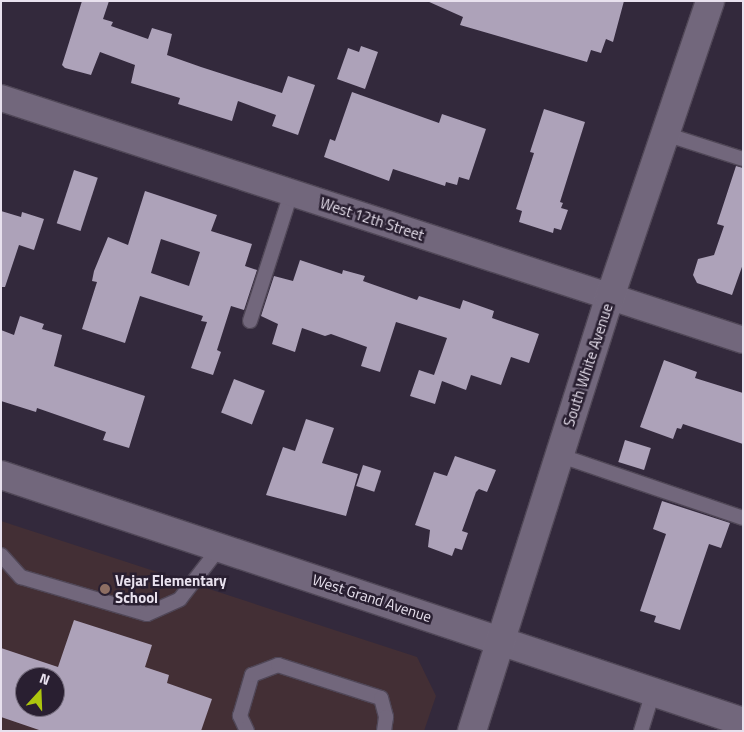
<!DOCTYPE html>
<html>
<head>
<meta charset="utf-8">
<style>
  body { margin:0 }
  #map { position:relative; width:744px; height:732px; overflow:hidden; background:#33293c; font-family:"Titillium Web",sans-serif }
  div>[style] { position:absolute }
  .education>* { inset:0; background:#432f35 }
  .building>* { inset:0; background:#ada2b9; transform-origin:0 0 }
  .roads { filter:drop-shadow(1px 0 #504757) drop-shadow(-1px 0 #504757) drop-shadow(0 1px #504757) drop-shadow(0 -1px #504757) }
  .service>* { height:14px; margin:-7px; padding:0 7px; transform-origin:7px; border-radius:7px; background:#72677c }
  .minor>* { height:26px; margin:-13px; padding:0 13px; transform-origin:13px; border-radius:13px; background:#72677c }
  .tertiary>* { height:28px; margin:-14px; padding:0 14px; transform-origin:14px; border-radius:14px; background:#72677c }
  .dots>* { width:14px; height:14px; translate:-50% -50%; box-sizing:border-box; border:2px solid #291f31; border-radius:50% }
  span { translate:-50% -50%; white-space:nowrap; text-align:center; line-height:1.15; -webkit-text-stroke:5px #291f31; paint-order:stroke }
  .street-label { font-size:15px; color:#e8e1ee }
  .poi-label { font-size:15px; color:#e8e1ee; font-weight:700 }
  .left { translate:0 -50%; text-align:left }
  .frame { position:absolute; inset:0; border:2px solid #e8e1ee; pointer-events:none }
  .north { position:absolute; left:15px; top:667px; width:50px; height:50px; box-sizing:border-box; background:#291f31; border:1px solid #756d7d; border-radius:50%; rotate:20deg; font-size:14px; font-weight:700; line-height:20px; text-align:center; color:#e8e1ee }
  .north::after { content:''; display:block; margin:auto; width:18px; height:22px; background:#adc60e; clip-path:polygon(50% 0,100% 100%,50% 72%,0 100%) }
</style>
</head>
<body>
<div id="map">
  <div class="education">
    <div style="clip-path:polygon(evenodd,1px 521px,417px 657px,436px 696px,424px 731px,1px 731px,1px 521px,25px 677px,55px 677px,55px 707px,25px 707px,25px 677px)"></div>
  </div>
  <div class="building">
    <div style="clip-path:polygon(82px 1px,109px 1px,103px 19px,113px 22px,111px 26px,148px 39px,152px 28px,172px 34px,167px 55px,201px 67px,282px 93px,288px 76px,315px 85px,298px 135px,272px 126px,276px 115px,238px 101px,232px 121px,178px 104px,180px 98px,131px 83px,135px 65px,100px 52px,91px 75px,65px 68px,62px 65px)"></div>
    <div style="clip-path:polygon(427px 1px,624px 1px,613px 42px,606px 39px,601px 53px,591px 50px,587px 62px,460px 25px,463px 17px)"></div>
    <div style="clip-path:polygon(361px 46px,378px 52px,365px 89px,337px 79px,348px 48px,359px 52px)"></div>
    <div style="clip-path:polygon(352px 92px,439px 123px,442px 114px,486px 129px,469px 180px,459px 177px,457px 185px,446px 182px,445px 186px,393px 169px,389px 181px,324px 157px,330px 139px,335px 141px)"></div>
    <div style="clip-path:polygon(544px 109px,585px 122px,560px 202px,563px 203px,561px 208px,568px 210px,561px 230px,554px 228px,553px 233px,519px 222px,522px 211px,516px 209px,534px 153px,530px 152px)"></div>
    <div style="clip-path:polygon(736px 166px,743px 168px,743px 264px,732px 295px,697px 283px,693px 275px,698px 259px,714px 255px,724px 226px,717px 224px)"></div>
    <div style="left:74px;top:170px;width:25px;height:56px;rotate:18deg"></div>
    <div style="clip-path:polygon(evenodd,145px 191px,217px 215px,211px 231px,252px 244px,245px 266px,257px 270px,244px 310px,231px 306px,217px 350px,221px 352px,213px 375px,191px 368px,207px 322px,201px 321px,203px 316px,140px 296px,125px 343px,82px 329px,97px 282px,92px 281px,94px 271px,108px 237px,128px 245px,145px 191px,161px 239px,200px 252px,189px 286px,151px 273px,161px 239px)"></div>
    <div style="clip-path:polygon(1px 211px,21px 217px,22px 212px,44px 219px,34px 250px,19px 245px,5px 287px,1px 287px)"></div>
    <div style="clip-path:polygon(300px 260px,342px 274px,343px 270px,365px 276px,363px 281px,417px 300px,419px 296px,460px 309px,463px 300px,494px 311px,492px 318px,539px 334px,529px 363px,511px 357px,501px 385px,471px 375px,466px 390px,442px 381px,435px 404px,410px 396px,419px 370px,434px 375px,447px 338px,396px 322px,380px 372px,361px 366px,367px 347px,331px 334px,325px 336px,302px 328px,295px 352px,272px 344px,278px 324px,261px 316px,274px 276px,293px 281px)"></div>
    <div style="clip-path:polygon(20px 316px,44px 324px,42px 329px,62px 335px,54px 366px,145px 396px,129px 448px,103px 440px,106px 432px,37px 408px,36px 412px,1px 401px,1px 330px,14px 335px)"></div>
    <div style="clip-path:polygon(664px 360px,697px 372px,695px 378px,743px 393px,743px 444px,683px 424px,681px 429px,677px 428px,673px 439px,640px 427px)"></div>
    <div style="left:234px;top:379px;width:33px;height:36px;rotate:21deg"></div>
    <div style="clip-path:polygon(306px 419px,334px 428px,322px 463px,358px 474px,346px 516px,266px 495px,283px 447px,295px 451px)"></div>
    <div style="left:625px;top:440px;width:27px;height:23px;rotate:17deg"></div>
    <div style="clip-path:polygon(455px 456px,496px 470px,487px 492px,479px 489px,476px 492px,462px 531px,468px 533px,462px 550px,455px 548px,452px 556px,428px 547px,430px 530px,415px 525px,434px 472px,447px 476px)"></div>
    <div style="left:363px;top:465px;width:19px;height:22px;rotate:18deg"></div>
    <div style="clip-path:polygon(662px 501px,730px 523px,721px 548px,709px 544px,680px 630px,654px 622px,656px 616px,640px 611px,666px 534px,653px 529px)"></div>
    <div style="clip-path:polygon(evenodd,74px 620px,152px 645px,145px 667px,169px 675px,167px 683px,212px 699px,201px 731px,42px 731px,1px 717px,1px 648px,58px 667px,74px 620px,25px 677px,55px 677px,55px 707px,25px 707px,25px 677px)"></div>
  </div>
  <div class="roads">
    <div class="service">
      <div style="left:665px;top:134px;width:82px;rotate:17.8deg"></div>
      <div style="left:250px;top:321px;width:134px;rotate:-72.2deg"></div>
      <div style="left:558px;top:455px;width:195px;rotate:18.8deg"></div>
      <div style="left:1px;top:555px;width:30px;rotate:48deg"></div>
      <div style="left:21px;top:577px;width:131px;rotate:16.4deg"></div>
      <div style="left:147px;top:614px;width:36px;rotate:-24deg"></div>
      <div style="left:180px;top:599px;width:66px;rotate:-52.4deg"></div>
      <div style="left:247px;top:731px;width:17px;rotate:-115deg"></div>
      <div style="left:240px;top:716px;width:43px;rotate:-73.7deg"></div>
      <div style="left:252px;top:675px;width:28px;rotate:-21deg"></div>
      <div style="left:278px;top:665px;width:108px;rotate:17.8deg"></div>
      <div style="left:381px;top:698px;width:20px;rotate:75deg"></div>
      <div style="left:386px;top:717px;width:14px;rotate:98deg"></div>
      <div style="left:641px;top:731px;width:41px;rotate:-72.9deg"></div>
    </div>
    <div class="minor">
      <div style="left:1px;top:98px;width:780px;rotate:18.06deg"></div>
    </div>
    <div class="tertiary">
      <div style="left:1px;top:475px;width:782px;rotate:18.41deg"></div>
      <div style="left:472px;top:731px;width:455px;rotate:-72.4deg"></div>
      <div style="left:610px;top:297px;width:312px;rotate:-71.3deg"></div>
    </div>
  </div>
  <div class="dots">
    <div style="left:105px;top:589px;background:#8d6e63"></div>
  </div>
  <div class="street-label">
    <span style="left:372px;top:219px;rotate:18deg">West 12th Street</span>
    <span style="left:588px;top:365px;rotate:-72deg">South White Avenue</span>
    <span style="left:372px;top:598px;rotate:18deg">West Grand Avenue</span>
  </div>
  <div class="poi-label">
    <span class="left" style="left:115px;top:589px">Vejar Elementary<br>School</span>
  </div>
  <div class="frame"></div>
  <div class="north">N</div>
</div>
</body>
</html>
